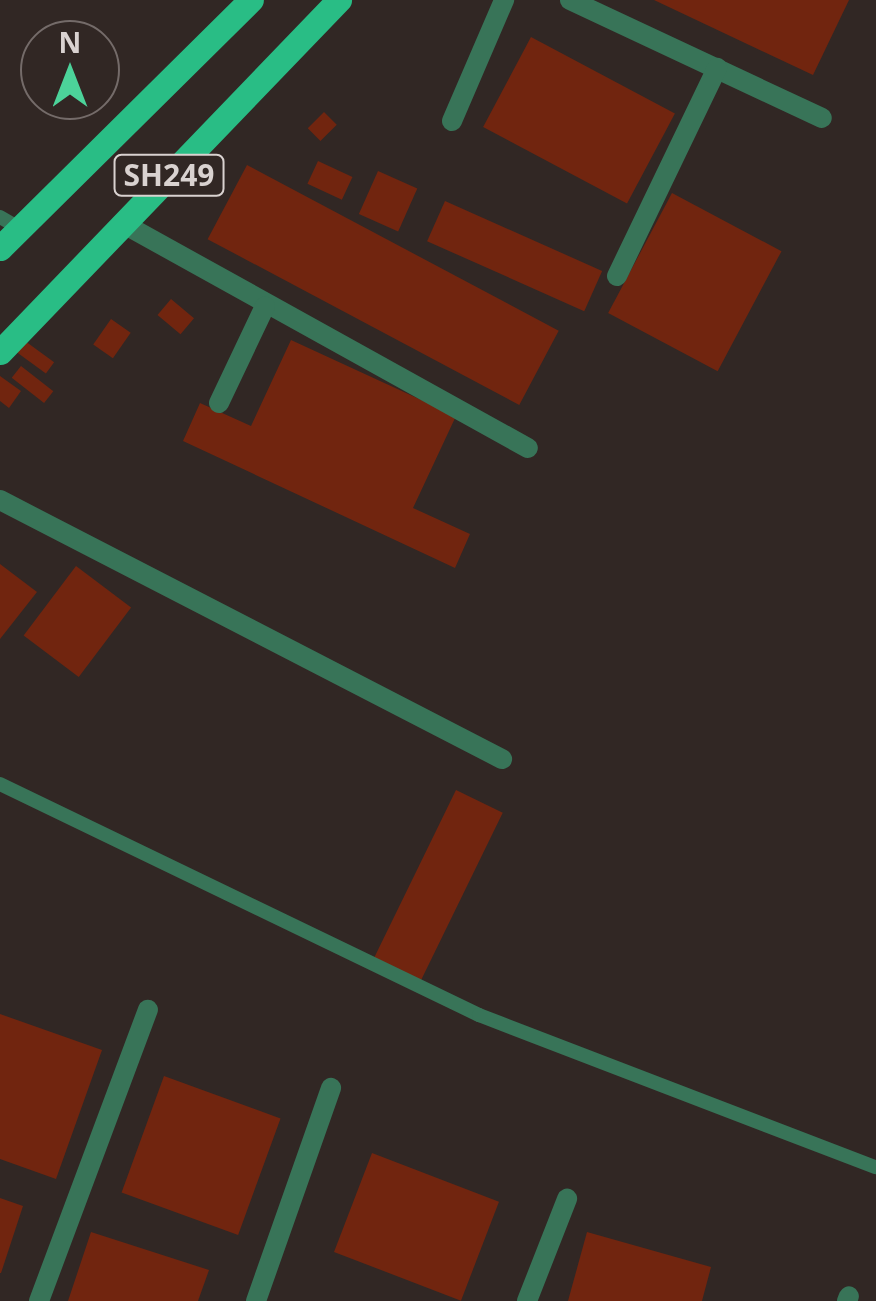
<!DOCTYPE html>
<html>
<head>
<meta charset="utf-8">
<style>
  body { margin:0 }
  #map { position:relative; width:876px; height:1301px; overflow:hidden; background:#312724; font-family:"Open Sans",sans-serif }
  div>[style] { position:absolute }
  .building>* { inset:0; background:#71250f; transform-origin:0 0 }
  .lane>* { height:14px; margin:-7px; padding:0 7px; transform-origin:7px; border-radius:7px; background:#387458 }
  .street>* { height:20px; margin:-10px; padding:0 10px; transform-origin:10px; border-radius:10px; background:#387458 }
  .primary>* { height:25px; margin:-12.5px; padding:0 12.5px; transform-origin:12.5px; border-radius:12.5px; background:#29bd85 }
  span { translate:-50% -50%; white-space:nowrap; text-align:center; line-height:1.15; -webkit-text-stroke:10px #312724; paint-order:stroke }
  .shield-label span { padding:2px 8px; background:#312724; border:2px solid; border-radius:8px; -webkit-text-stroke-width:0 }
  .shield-label { font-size:30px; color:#d9d2d0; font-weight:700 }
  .north { position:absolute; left:20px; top:20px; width:100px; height:100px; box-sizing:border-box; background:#312724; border:2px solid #746b69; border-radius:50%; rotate:0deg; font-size:28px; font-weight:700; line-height:40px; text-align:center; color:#d9d2d0 }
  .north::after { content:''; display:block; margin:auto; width:35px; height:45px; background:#4cd39a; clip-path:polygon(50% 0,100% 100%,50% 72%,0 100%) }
</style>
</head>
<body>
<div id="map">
  <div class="building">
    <div style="clip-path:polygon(654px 0,849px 0,813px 75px)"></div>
    <div style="left:531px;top:37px;width:163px;height:102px;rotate:28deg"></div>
    <div style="left:324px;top:112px;width:18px;height:23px;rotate:45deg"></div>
    <div style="left:318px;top:161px;width:38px;height:25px;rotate:25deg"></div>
    <div style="left:247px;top:165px;width:353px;height:84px;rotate:28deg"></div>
    <div style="left:378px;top:171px;width:43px;height:47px;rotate:24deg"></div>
    <div style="left:672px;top:193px;width:124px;height:136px;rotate:28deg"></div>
    <div style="left:445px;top:201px;width:172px;height:44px;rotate:24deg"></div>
    <div style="left:171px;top:299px;width:30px;height:21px;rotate:40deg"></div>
    <div style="left:111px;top:319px;width:24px;height:31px;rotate:35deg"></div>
    <div style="clip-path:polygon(291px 340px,456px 416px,413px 508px,470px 534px,455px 568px,183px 441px,200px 403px,251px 426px)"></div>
    <div style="left:25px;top:341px;width:36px;height:14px;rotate:36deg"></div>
    <div style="left:21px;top:366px;width:41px;height:15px;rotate:38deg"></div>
    <div style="clip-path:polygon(0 376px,21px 391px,9px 408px,0 401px)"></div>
    <div style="clip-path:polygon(0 564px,37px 592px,0 639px)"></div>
    <div style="left:76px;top:566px;width:69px;height:87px;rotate:37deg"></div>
    <div style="left:456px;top:790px;width:52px;height:187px;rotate:26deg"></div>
    <div style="clip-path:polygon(0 1014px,102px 1050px,56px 1179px,0 1159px)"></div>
    <div style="left:164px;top:1076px;width:124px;height:124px;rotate:20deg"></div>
    <div style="left:372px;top:1153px;width:136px;height:106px;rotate:21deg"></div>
    <div style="clip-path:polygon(0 1198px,23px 1206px,1px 1273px,0 1273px)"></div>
    <div style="clip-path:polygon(91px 1232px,209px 1270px,198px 1301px,68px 1301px)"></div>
    <div style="clip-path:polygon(587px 1232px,711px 1267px,702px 1301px,568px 1301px)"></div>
  </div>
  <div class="lane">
    <div style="left:0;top:217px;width:22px;rotate:30deg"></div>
    <div style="left:0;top:784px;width:532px;rotate:25.75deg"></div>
    <div style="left:479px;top:1015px;width:425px;rotate:21deg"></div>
  </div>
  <div class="street">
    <div style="left:570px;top:0;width:278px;rotate:25.1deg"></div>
    <div style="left:452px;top:121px;width:132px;rotate:-66.7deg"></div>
    <div style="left:122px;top:223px;width:464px;rotate:29deg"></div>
    <div style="left:617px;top:276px;width:231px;rotate:-64.3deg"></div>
    <div style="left:219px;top:403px;width:107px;rotate:-64.6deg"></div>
    <div style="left:0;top:500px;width:565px;rotate:27.29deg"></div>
    <div style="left:39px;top:1301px;width:311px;rotate:-69.5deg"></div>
    <div style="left:256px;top:1301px;width:226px;rotate:-70.6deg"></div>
    <div style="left:527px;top:1301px;width:110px;rotate:-68.6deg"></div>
    <div style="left:847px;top:1301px;width:5px;rotate:-68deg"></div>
  </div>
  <div class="primary">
    <div style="left:0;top:248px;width:353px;rotate:-44.7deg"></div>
    <div style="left:0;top:352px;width:489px;rotate:-46.1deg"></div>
  </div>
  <div class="shield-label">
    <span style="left:169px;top:175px">SH249</span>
  </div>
  <div class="north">N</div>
</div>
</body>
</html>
